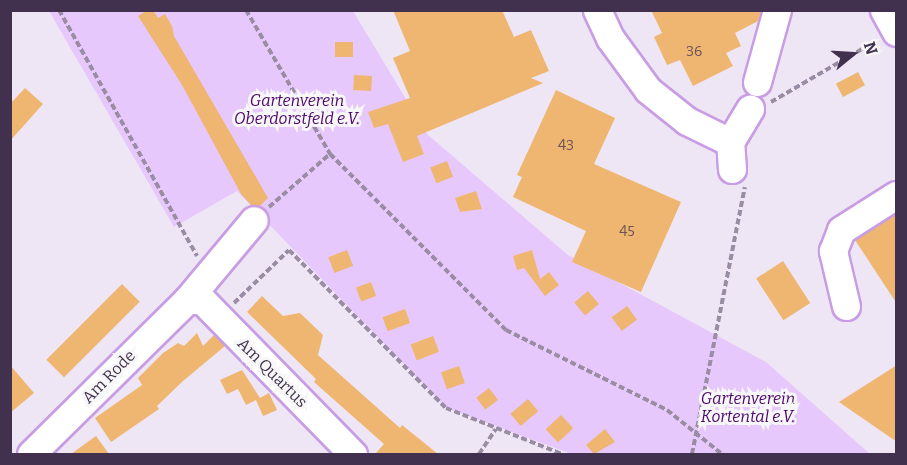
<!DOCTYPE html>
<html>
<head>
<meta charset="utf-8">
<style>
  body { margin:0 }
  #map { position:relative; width:907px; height:465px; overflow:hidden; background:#efe6f5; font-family:Bitter,serif }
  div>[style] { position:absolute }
  .green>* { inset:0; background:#e7c8fd }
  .building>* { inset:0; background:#eeb670; transform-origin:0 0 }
  .path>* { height:4px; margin-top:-2px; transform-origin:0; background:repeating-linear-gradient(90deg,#9a8da3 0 6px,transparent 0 9px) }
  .roads { filter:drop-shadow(2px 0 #c89de4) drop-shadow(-2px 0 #c89de4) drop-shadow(0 2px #c89de4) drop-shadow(0 -2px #c89de4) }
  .minor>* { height:27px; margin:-13.5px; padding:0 13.5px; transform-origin:13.5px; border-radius:13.5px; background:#fff }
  span { translate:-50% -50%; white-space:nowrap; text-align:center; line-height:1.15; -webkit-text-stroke:6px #f7f7f7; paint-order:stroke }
  .number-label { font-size:14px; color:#6d5256 }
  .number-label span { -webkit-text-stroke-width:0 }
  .park-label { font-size:16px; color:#4e066d; font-style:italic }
  .street-label { font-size:16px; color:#42314e }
  .frame { position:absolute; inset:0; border:12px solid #42314e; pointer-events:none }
  .north { position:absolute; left:823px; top:24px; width:60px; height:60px; -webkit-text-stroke:4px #f7f7f7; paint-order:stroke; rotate:72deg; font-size:16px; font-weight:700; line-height:24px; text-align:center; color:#42314e }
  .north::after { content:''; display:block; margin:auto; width:21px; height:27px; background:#42314e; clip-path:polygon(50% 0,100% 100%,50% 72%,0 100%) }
</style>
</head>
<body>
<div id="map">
  <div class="green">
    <div style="clip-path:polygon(49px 11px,353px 11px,427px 134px,568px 255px,766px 362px,870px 454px,572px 454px,446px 408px,237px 191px,174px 227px)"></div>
  </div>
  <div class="building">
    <div style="clip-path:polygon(148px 10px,153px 10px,158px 18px,165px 14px,172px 26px,174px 36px,268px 198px,260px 206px,251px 205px,241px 194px,182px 85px,138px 16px)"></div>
    <div style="clip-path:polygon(393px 10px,502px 10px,514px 37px,531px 30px,549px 71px,531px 78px,543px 83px,417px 136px,424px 154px,403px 162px,388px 124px,374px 128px,368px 112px,410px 98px,393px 58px,410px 51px)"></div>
    <div style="clip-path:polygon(651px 10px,761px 10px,758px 21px,735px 33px,741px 46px,726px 53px,733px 66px,693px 86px,680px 60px,667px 65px,654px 37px,662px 33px)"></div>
    <div style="left:335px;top:42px;width:18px;height:15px"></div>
    <div style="left:858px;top:72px;width:15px;height:25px;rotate:62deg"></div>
    <div style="left:354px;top:75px;width:18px;height:15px;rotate:3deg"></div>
    <div style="clip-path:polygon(25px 88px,43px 104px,10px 141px,10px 104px)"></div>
    <div style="clip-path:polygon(556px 90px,615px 118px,594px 164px,681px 202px,641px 292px,572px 262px,586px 231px,513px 197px,522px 177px,517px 175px)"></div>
    <div style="left:447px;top:161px;width:17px;height:18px;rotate:69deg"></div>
    <div style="clip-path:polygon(476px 191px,482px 209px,460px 212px,455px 198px)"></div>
    <div style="clip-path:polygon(897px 213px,897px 304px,855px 240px)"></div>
    <div style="left:347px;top:250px;width:17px;height:20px;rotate:69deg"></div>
    <div style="clip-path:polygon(532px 250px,540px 279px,549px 272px,559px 285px,545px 296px,524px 268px,517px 270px,513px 256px)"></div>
    <div style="left:783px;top:261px;width:50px;height:32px;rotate:57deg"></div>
    <div style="left:371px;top:282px;width:15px;height:16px;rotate:70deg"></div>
    <div style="left:122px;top:284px;width:25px;height:107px;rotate:45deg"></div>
    <div style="left:588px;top:291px;width:17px;height:18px;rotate:50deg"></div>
    <div style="clip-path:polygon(262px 296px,283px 316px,300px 313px,323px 335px,318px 355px,400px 428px,402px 425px,438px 454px,375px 454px,384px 444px,314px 382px,316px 379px,247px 312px)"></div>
    <div style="left:627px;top:306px;width:17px;height:19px;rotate:54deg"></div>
    <div style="left:405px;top:309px;width:15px;height:24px;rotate:70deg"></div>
    <div style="clip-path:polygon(197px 333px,203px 346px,214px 335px,225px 346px,183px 381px,157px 406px,159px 409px,111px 442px,95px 418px,142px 385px,138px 378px,163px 353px,178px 343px,184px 346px)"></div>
    <div style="left:433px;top:336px;width:17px;height:24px;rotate:69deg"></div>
    <div style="clip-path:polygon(10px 365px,34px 393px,10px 413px)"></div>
    <div style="clip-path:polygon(897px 365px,897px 442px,839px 402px)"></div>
    <div style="left:459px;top:366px;width:18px;height:19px;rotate:71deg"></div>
    <div style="clip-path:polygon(242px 370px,260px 398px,269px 393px,277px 410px,263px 416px,256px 400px,246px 405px,238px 389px,227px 394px,220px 380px)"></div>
    <div style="left:489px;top:388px;width:15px;height:16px;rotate:53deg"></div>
    <div style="left:528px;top:399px;width:16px;height:23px;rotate:50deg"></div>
    <div style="left:561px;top:415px;width:18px;height:21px;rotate:47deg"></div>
    <div style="clip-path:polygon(605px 429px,615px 442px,594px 454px,586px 445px)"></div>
    <div style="clip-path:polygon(96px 436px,109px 454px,71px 454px)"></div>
  </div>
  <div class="path">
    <div style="left:59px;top:10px;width:282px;rotate:60.7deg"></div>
    <div style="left:246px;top:10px;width:167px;rotate:59.7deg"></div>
    <div style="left:330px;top:154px;width:249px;rotate:45deg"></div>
    <div style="left:506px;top:330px;width:180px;rotate:26.4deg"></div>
    <div style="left:667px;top:410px;width:70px;rotate:38.7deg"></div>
    <div style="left:771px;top:102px;width:121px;rotate:-30.2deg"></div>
    <div style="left:269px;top:207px;width:81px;rotate:-41deg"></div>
    <div style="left:234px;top:303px;width:76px;rotate:-43.9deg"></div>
    <div style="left:289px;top:250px;width:223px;rotate:45.2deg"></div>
    <div style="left:446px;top:408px;width:125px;rotate:21.6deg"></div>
    <div style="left:479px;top:454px;width:30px;rotate:-56deg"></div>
    <div style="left:692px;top:454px;width:272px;rotate:-78.8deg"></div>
  </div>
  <div class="roads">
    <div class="minor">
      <div style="left:597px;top:10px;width:31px;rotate:65deg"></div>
      <div style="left:610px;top:38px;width:64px;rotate:53.8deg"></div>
      <div style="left:648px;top:90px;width:50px;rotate:38.5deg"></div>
      <div style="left:687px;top:121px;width:48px;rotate:26deg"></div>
      <div style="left:884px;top:10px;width:25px;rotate:61deg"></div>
      <div style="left:757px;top:82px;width:75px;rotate:-74.5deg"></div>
      <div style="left:732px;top:169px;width:27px;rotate:-94deg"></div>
      <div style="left:730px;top:142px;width:39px;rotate:-59deg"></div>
      <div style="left:187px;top:300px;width:15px"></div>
      <div style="left:202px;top:300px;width:216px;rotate:45.6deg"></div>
      <div style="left:846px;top:306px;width:57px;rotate:-103.3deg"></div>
      <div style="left:833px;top:251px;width:22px;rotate:-69deg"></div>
      <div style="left:841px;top:230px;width:65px;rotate:-32.5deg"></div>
      <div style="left:31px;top:454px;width:219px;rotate:-44.6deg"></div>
      <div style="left:187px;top:300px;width:104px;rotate:-50.1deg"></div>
    </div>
  </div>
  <div class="number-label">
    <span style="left:694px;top:52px">36</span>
    <span style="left:566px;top:146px">43</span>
    <span style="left:627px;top:232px">45</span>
  </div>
  <div class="park-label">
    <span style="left:297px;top:110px">Gartenverein<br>Oberdorstfeld e.V.</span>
    <span style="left:748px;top:408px">Gartenverein<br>Kortental e.V.</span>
  </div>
  <div class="street-label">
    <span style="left:272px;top:373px;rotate:45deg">Am Quartus</span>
    <span style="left:109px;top:377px;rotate:-45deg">Am Rode</span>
  </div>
  <div class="frame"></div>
  <div class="north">N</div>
</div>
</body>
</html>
